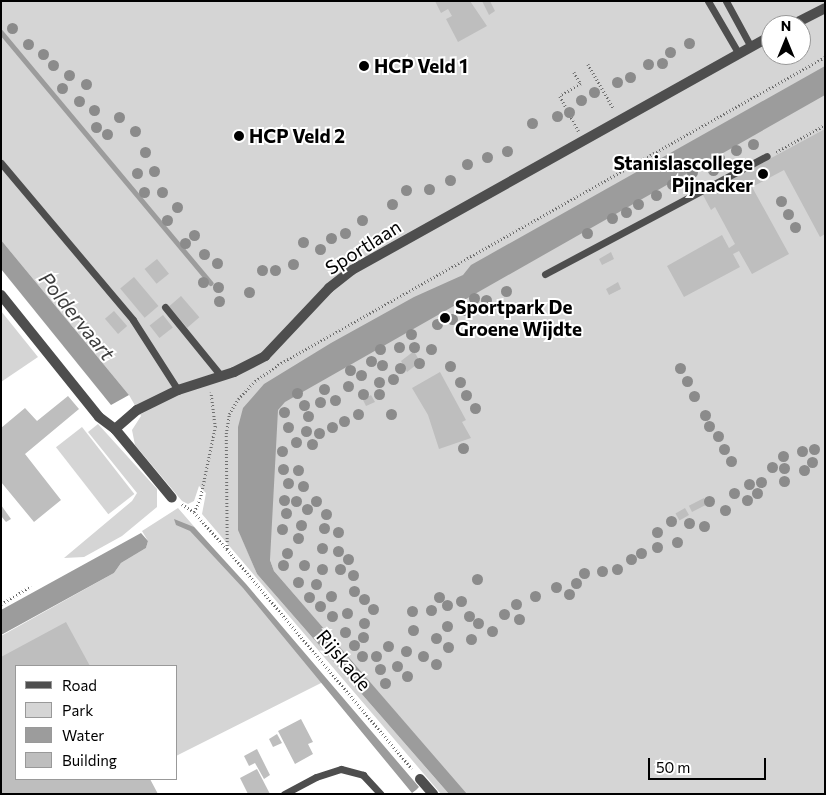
<!DOCTYPE html>
<html>
<head>
<meta charset="utf-8">
<style>
  body { margin:0 }
  #map { position:relative; width:826px; height:795px; overflow:hidden; background:#fff; font-family:Commissioner,sans-serif }
  div>[style] { position:absolute }
  .green>* { inset:0; background:#d5d5d5; transform-origin:0 0 }
  .water>* { inset:0; background:#9c9c9c }
  .stream>* { height:4.5px; margin:-2.25px; padding:0 2.25px; transform-origin:2.25px; border-radius:2.25px; background:#9c9c9c }
  .building>* { inset:0; background:#bebebe; transform-origin:0 0 }
  .path>* { height:2.5px; margin-top:-1.25px; transform-origin:0; background:repeating-linear-gradient(90deg,#707070 0 1px,transparent 0 3.5px) }
  .service>* { height:7px; margin:-3.5px; padding:0 3.5px; transform-origin:3.5px; border-radius:3.5px; background:#4e4e4e }
  .minor>* { height:10px; margin:-5px; padding:0 5px; transform-origin:5px; border-radius:5px; background:#4e4e4e }
  .trees>* { width:11px; height:11px; margin:-5.5px; border-radius:50%; background:#8b8b8b }
  .dots>* { width:14px; height:14px; translate:-50% -50%; box-sizing:border-box; border:2px solid #fff; border-radius:50% }
  span { translate:-50% -50%; white-space:nowrap; text-align:center; line-height:1.15; -webkit-text-stroke:4px #fff; paint-order:stroke }
  .poi-label { font-size:19px; color:#000; font-weight:700 }
  .left { translate:0 -50%; text-align:left }
  .right { translate:-100% -50%; text-align:right }
  .street-label { font-size:19px; color:#000 }
  .water-label { font-size:20px; color:#3d3d3d; font-style:italic }
  .frame { position:absolute; inset:0; border:2px solid #000; pointer-events:none }
  .legend { position:absolute; left:15px; top:665px; width:162px; height:115px; box-sizing:border-box; background:#fff; border:1px solid #999; margin:0; padding:6px 9px; list-style:none; font-size:15px; color:#000 }
  .legend li { display:flex; align-items:center; gap:10px; height:25px }
  .legend b { width:25px; border:1px solid #999 }
  .north { position:absolute; left:761px; top:15px; width:50px; height:50px; box-sizing:border-box; background:#fff; border:1px solid #999; border-radius:50%; rotate:0deg; font-size:14px; font-weight:700; line-height:20px; text-align:center; color:#000 }
  .north::after { content:''; display:block; margin:auto; width:18px; height:22px; background:#000; clip-path:polygon(50% 0,100% 100%,50% 72%,0 100%) }
  .scale { position:absolute; left:648px; top:758px; width:118px; height:22px; box-sizing:border-box; border:2px solid #000; border-top:0; padding-left:6px; font-size:15px; line-height:18px; white-space:nowrap; color:#000; -webkit-text-stroke:4px #fff; paint-order:stroke }
</style>
</head>
<body>
<div id="map">
  <div class="green">
    <div style="clip-path:polygon(evenodd,1px 1px,825px 1px,825px 794px,466px 794px,274px 571px,270px 560px,239px 531px,257px 574px,449px 794px,441px 794px,202px 514px,206px 493px,199px 486px,194px 501px,188px 504px,182px 501px,135px 445px,132px 430px,141px 416px,129px 395px,1px 240px,1px 1px,771px 25px,801px 25px,801px 55px,771px 55px,771px 25px)"></div>
    <div style="clip-path:polygon(1px 311px,38px 357px,1px 382px)"></div>
    <div style="clip-path:polygon(98px 424px,157px 489px,157px 507px,122px 536px,84px 557px,64px 558px,132px 501px,137px 493px,88px 432px)"></div>
    <div style="left:82px;top:427px;width:85px;height:33px;rotate:52deg"></div>
    <div style="clip-path:polygon(178px 508px,327px 680px,176px 756px,176px 666px,16px 666px,16px 779px,130px 779px,100px 794px,1px 794px,1px 636px,114px 573px,121px 563px,146px 548px,148px 541px,142px 531px)"></div>
  </div>
  <div class="water">
    <div style="clip-path:polygon(825px 66px,825px 95px,285px 402px,278px 410px,270px 560px,274px 571px,467px 794px,449px 794px,257px 574px,238px 530px,238px 427px,243px 408px,264px 384px,331px 343px,414px 297px,463px 275px,471px 265px)"></div>
    <div style="clip-path:polygon(1px 240px,129px 395px,111px 405px,1px 269px)"></div>
    <div style="clip-path:polygon(174px 519px,194px 527px,246px 584px,419px 787px,416px 790px,412px 793px,243px 588px,190px 531px,176px 525px)"></div>
    <div style="clip-path:polygon(141px 533px,148px 541px,146px 548px,121px 563px,114px 573px,1px 635px,1px 610px)"></div>
  </div>
  <div class="stream">
    <div style="left:1px;top:32px;width:327px;rotate:50.1deg"></div>
  </div>
  <div class="building">
    <div style="clip-path:polygon(435px 1px,470px 1px,487px 26px,458px 42px,446px 19px,452px 16px,448px 9px,441px 13px)"></div>
    <div style="clip-path:polygon(482px 1px,490px 1px,495px 11px,489px 15px)"></div>
    <div style="clip-path:polygon(825px 129px,825px 234px,820px 237px,784px 170px,752px 187px,789px 254px,752px 274px,739px 251px,733px 254px,740px 267px,684px 297px,667px 266px,722px 235px,729px 248px,735px 244px,715px 207px,711px 210px,703px 195px)"></div>
    <div style="clip-path:polygon(611px 252px,614px 259px,602px 265px,599px 259px)"></div>
    <div style="left:157px;top:259px;width:19px;height:16px;rotate:51deg"></div>
    <div style="left:134px;top:277px;width:38px;height:18px;rotate:50deg"></div>
    <div style="clip-path:polygon(618px 282px,621px 289px,609px 295px,606px 289px)"></div>
    <div style="left:181px;top:296px;width:28px;height:16px;rotate:49deg"></div>
    <div style="left:114px;top:311px;width:20px;height:12px;rotate:49deg"></div>
    <div style="left:163px;top:315px;width:16px;height:17px;rotate:52deg"></div>
    <div style="clip-path:polygon(414px 351px,420px 362px,407px 372px,401px 361px)"></div>
    <div style="clip-path:polygon(440px 372px,466px 420px,462px 422px,471px 438px,439px 449px,428px 415px,412px 388px)"></div>
    <div style="clip-path:polygon(371px 395px,375px 402px,366px 406px,363px 400px)"></div>
    <div style="clip-path:polygon(68px 396px,79px 409px,25px 454px,61px 500px,34px 522px,1px 482px,1px 428px,25px 408px,37px 421px)"></div>
    <div style="left:704px;top:498px;width:7px;height:17px;rotate:63deg"></div>
    <div style="clip-path:polygon(1px 505px,11px 519px,6px 522px,1px 516px)"></div>
    <div style="left:685px;top:508px;width:8px;height:11px;rotate:60deg"></div>
    <div style="clip-path:polygon(66px 622px,90px 666px,16px 666px,16px 779px,150px 779px,158px 794px,1px 794px,1px 657px)"></div>
    <div style="clip-path:polygon(301px 719px,313px 742px,308px 744px,313px 754px,295px 764px,278px 731px)"></div>
    <div style="clip-path:polygon(277px 734px,282px 743px,273px 747px,269px 739px)"></div>
    <div style="clip-path:polygon(257px 749px,270px 775px,264px 779px,255px 763px,249px 766px,244px 756px)"></div>
    <div style="clip-path:polygon(257px 769px,270px 794px,248px 794px,240px 778px)"></div>
  </div>
  <div class="path">
    <div style="left:588px;top:64px;width:52px;rotate:60deg"></div>
    <div style="left:574px;top:72px;width:14px;rotate:60deg"></div>
    <div style="left:581px;top:84px;width:24px;rotate:150deg"></div>
    <div style="left:560px;top:96px;width:40px;rotate:62deg"></div>
    <div style="left:776px;top:152px;width:56px;rotate:-28.9deg"></div>
    <div style="left:182px;top:504px;width:14px;rotate:34deg"></div>
    <div style="left:194px;top:512px;width:50px;rotate:48.3deg"></div>
    <div style="left:227px;top:549px;width:287px;rotate:49.9deg"></div>
    <div style="left:194px;top:512px;width:14px;rotate:-65deg"></div>
    <div style="left:200px;top:499px;width:74px;rotate:-78.2deg"></div>
    <div style="left:215px;top:427px;width:35px;rotate:-97deg"></div>
    <div style="left:227px;top:549px;width:115px;rotate:-90.5deg"></div>
    <div style="left:226px;top:434px;width:20px;rotate:-81deg"></div>
    <div style="left:229px;top:414px;width:17px;rotate:-59deg"></div>
    <div style="left:238px;top:399px;width:25px;rotate:-47deg"></div>
    <div style="left:255px;top:381px;width:32px;rotate:-35deg"></div>
    <div style="left:281px;top:363px;width:624px;rotate:-29.36deg"></div>
    <div style="left:1px;top:604px;width:35px;rotate:-31deg"></div>
  </div>
  <div class="service">
    <div style="left:708px;top:1px;width:61px;rotate:59.7deg"></div>
    <div style="left:726px;top:1px;width:52px;rotate:61.5deg"></div>
    <div style="left:1px;top:163px;width:205px;rotate:49.9deg"></div>
    <div style="left:133px;top:320px;width:83px;rotate:57.3deg"></div>
    <div style="left:545px;top:274px;width:251px;rotate:-28deg"></div>
    <div style="left:165px;top:307px;width:89px;rotate:50.9deg"></div>
    <div style="left:284px;top:794px;width:36px;rotate:-28deg"></div>
    <div style="left:316px;top:777px;width:26px;rotate:-18deg"></div>
    <div style="left:341px;top:769px;width:23px;rotate:15deg"></div>
    <div style="left:363px;top:775px;width:26px;rotate:47deg"></div>
  </div>
  <div class="minor">
    <div style="left:792px;top:25px;width:37px;rotate:-27deg"></div>
    <div style="left:1px;top:295px;width:156px;rotate:51.2deg"></div>
    <div style="left:99px;top:417px;width:20px;rotate:37deg"></div>
    <div style="left:115px;top:429px;width:89px;rotate:50.4deg"></div>
    <div style="left:115px;top:429px;width:29px;rotate:-41deg"></div>
    <div style="left:137px;top:410px;width:46px;rotate:-26deg"></div>
    <div style="left:178px;top:390px;width:59px;rotate:-17.8deg"></div>
    <div style="left:234px;top:372px;width:35px;rotate:-27deg"></div>
    <div style="left:265px;top:356px;width:93px;rotate:-46.7deg"></div>
    <div style="left:329px;top:288px;width:29px;rotate:-38deg"></div>
    <div style="left:352px;top:270px;width:480px;rotate:-29.2deg"></div>
    <div style="left:420px;top:779px;width:20px;rotate:49deg"></div>
  </div>
  <div class="trees">
    <div style="left:12px;top:28px"></div>
    <div style="left:689px;top:43px"></div>
    <div style="left:28px;top:44px"></div>
    <div style="left:670px;top:52px"></div>
    <div style="left:43px;top:54px"></div>
    <div style="left:662px;top:63px"></div>
    <div style="left:648px;top:64px"></div>
    <div style="left:53px;top:65px"></div>
    <div style="left:69px;top:75px"></div>
    <div style="left:630px;top:77px"></div>
    <div style="left:617px;top:82px"></div>
    <div style="left:86px;top:84px"></div>
    <div style="left:62px;top:88px"></div>
    <div style="left:594px;top:92px"></div>
    <div style="left:581px;top:100px"></div>
    <div style="left:79px;top:101px"></div>
    <div style="left:94px;top:110px"></div>
    <div style="left:569px;top:112px"></div>
    <div style="left:557px;top:116px"></div>
    <div style="left:119px;top:117px"></div>
    <div style="left:532px;top:123px"></div>
    <div style="left:96px;top:127px"></div>
    <div style="left:135px;top:131px"></div>
    <div style="left:107px;top:134px"></div>
    <div style="left:753px;top:144px"></div>
    <div style="left:736px;top:150px"></div>
    <div style="left:507px;top:151px"></div>
    <div style="left:145px;top:152px"></div>
    <div style="left:487px;top:157px"></div>
    <div style="left:719px;top:158px"></div>
    <div style="left:467px;top:164px"></div>
    <div style="left:713px;top:170px"></div>
    <div style="left:154px;top:171px"></div>
    <div style="left:692px;top:172px"></div>
    <div style="left:137px;top:173px"></div>
    <div style="left:450px;top:180px"></div>
    <div style="left:672px;top:184px"></div>
    <div style="left:429px;top:189px"></div>
    <div style="left:406px;top:190px"></div>
    <div style="left:144px;top:192px"></div>
    <div style="left:162px;top:192px"></div>
    <div style="left:656px;top:195px"></div>
    <div style="left:781px;top:201px"></div>
    <div style="left:392px;top:204px"></div>
    <div style="left:638px;top:204px"></div>
    <div style="left:177px;top:207px"></div>
    <div style="left:626px;top:212px"></div>
    <div style="left:788px;top:214px"></div>
    <div style="left:612px;top:218px"></div>
    <div style="left:167px;top:220px"></div>
    <div style="left:362px;top:220px"></div>
    <div style="left:795px;top:227px"></div>
    <div style="left:345px;top:233px"></div>
    <div style="left:587px;top:233px"></div>
    <div style="left:194px;top:235px"></div>
    <div style="left:331px;top:238px"></div>
    <div style="left:303px;top:242px"></div>
    <div style="left:185px;top:243px"></div>
    <div style="left:320px;top:249px"></div>
    <div style="left:204px;top:254px"></div>
    <div style="left:217px;top:263px"></div>
    <div style="left:293px;top:264px"></div>
    <div style="left:262px;top:270px"></div>
    <div style="left:275px;top:270px"></div>
    <div style="left:203px;top:282px"></div>
    <div style="left:218px;top:287px"></div>
    <div style="left:506px;top:291px"></div>
    <div style="left:249px;top:292px"></div>
    <div style="left:474px;top:298px"></div>
    <div style="left:486px;top:300px"></div>
    <div style="left:219px;top:301px"></div>
    <div style="left:463px;top:310px"></div>
    <div style="left:452px;top:319px"></div>
    <div style="left:437px;top:324px"></div>
    <div style="left:411px;top:334px"></div>
    <div style="left:399px;top:347px"></div>
    <div style="left:414px;top:347px"></div>
    <div style="left:380px;top:349px"></div>
    <div style="left:431px;top:349px"></div>
    <div style="left:371px;top:361px"></div>
    <div style="left:419px;top:363px"></div>
    <div style="left:382px;top:365px"></div>
    <div style="left:450px;top:366px"></div>
    <div style="left:400px;top:368px"></div>
    <div style="left:680px;top:368px"></div>
    <div style="left:350px;top:370px"></div>
    <div style="left:361px;top:375px"></div>
    <div style="left:393px;top:379px"></div>
    <div style="left:687px;top:381px"></div>
    <div style="left:379px;top:382px"></div>
    <div style="left:460px;top:382px"></div>
    <div style="left:348px;top:386px"></div>
    <div style="left:324px;top:389px"></div>
    <div style="left:297px;top:393px"></div>
    <div style="left:363px;top:394px"></div>
    <div style="left:379px;top:394px"></div>
    <div style="left:466px;top:395px"></div>
    <div style="left:694px;top:396px"></div>
    <div style="left:335px;top:400px"></div>
    <div style="left:320px;top:402px"></div>
    <div style="left:304px;top:405px"></div>
    <div style="left:475px;top:408px"></div>
    <div style="left:284px;top:412px"></div>
    <div style="left:358px;top:414px"></div>
    <div style="left:391px;top:414px"></div>
    <div style="left:705px;top:415px"></div>
    <div style="left:308px;top:416px"></div>
    <div style="left:344px;top:421px"></div>
    <div style="left:709px;top:426px"></div>
    <div style="left:288px;top:427px"></div>
    <div style="left:332px;top:427px"></div>
    <div style="left:306px;top:431px"></div>
    <div style="left:319px;top:433px"></div>
    <div style="left:718px;top:436px"></div>
    <div style="left:296px;top:442px"></div>
    <div style="left:312px;top:444px"></div>
    <div style="left:463px;top:448px"></div>
    <div style="left:724px;top:449px"></div>
    <div style="left:814px;top:449px"></div>
    <div style="left:282px;top:451px"></div>
    <div style="left:802px;top:451px"></div>
    <div style="left:783px;top:456px"></div>
    <div style="left:731px;top:461px"></div>
    <div style="left:812px;top:462px"></div>
    <div style="left:772px;top:467px"></div>
    <div style="left:784px;top:468px"></div>
    <div style="left:283px;top:469px"></div>
    <div style="left:298px;top:470px"></div>
    <div style="left:804px;top:470px"></div>
    <div style="left:784px;top:481px"></div>
    <div style="left:761px;top:482px"></div>
    <div style="left:288px;top:483px"></div>
    <div style="left:749px;top:484px"></div>
    <div style="left:303px;top:486px"></div>
    <div style="left:734px;top:493px"></div>
    <div style="left:757px;top:493px"></div>
    <div style="left:284px;top:500px"></div>
    <div style="left:747px;top:500px"></div>
    <div style="left:296px;top:501px"></div>
    <div style="left:316px;top:501px"></div>
    <div style="left:709px;top:501px"></div>
    <div style="left:307px;top:509px"></div>
    <div style="left:725px;top:510px"></div>
    <div style="left:286px;top:513px"></div>
    <div style="left:326px;top:514px"></div>
    <div style="left:671px;top:521px"></div>
    <div style="left:689px;top:523px"></div>
    <div style="left:301px;top:525px"></div>
    <div style="left:704px;top:526px"></div>
    <div style="left:324px;top:528px"></div>
    <div style="left:282px;top:529px"></div>
    <div style="left:338px;top:532px"></div>
    <div style="left:657px;top:532px"></div>
    <div style="left:298px;top:538px"></div>
    <div style="left:677px;top:542px"></div>
    <div style="left:657px;top:547px"></div>
    <div style="left:322px;top:548px"></div>
    <div style="left:338px;top:551px"></div>
    <div style="left:287px;top:553px"></div>
    <div style="left:641px;top:553px"></div>
    <div style="left:348px;top:559px"></div>
    <div style="left:631px;top:559px"></div>
    <div style="left:283px;top:565px"></div>
    <div style="left:304px;top:565px"></div>
    <div style="left:322px;top:569px"></div>
    <div style="left:340px;top:569px"></div>
    <div style="left:617px;top:569px"></div>
    <div style="left:602px;top:571px"></div>
    <div style="left:584px;top:573px"></div>
    <div style="left:353px;top:575px"></div>
    <div style="left:477px;top:579px"></div>
    <div style="left:298px;top:582px"></div>
    <div style="left:576px;top:583px"></div>
    <div style="left:316px;top:584px"></div>
    <div style="left:556px;top:587px"></div>
    <div style="left:354px;top:591px"></div>
    <div style="left:569px;top:594px"></div>
    <div style="left:331px;top:596px"></div>
    <div style="left:535px;top:596px"></div>
    <div style="left:309px;top:597px"></div>
    <div style="left:439px;top:597px"></div>
    <div style="left:364px;top:599px"></div>
    <div style="left:461px;top:601px"></div>
    <div style="left:516px;top:604px"></div>
    <div style="left:447px;top:605px"></div>
    <div style="left:320px;top:606px"></div>
    <div style="left:373px;top:609px"></div>
    <div style="left:431px;top:610px"></div>
    <div style="left:412px;top:611px"></div>
    <div style="left:347px;top:613px"></div>
    <div style="left:504px;top:614px"></div>
    <div style="left:332px;top:616px"></div>
    <div style="left:469px;top:616px"></div>
    <div style="left:519px;top:619px"></div>
    <div style="left:364px;top:623px"></div>
    <div style="left:478px;top:623px"></div>
    <div style="left:447px;top:626px"></div>
    <div style="left:413px;top:630px"></div>
    <div style="left:492px;top:631px"></div>
    <div style="left:345px;top:632px"></div>
    <div style="left:363px;top:637px"></div>
    <div style="left:436px;top:638px"></div>
    <div style="left:471px;top:639px"></div>
    <div style="left:354px;top:645px"></div>
    <div style="left:388px;top:646px"></div>
    <div style="left:448px;top:647px"></div>
    <div style="left:406px;top:651px"></div>
    <div style="left:362px;top:656px"></div>
    <div style="left:376px;top:656px"></div>
    <div style="left:423px;top:656px"></div>
    <div style="left:436px;top:664px"></div>
    <div style="left:397px;top:666px"></div>
    <div style="left:380px;top:669px"></div>
    <div style="left:407px;top:676px"></div>
    <div style="left:385px;top:683px"></div>
  </div>
  <div class="dots">
    <div style="left:364px;top:66px;background:#000"></div>
    <div style="left:239px;top:136px;background:#000"></div>
    <div style="left:763px;top:174px;background:#000"></div>
    <div style="left:445px;top:318px;background:#000"></div>
  </div>
  <div class="poi-label">
    <span class="left" style="left:374px;top:66px">HCP Veld 1</span>
    <span class="left" style="left:249px;top:136px">HCP Veld 2</span>
    <span class="right" style="left:753px;top:174px">Stanislascollege<br>Pijnacker</span>
    <span class="left" style="left:455px;top:318px">Sportpark De<br>Groene Wijdte</span>
  </div>
  <div class="street-label">
    <span style="left:363px;top:247px;rotate:-32deg">Sportlaan</span>
    <span style="left:344px;top:660px;rotate:50deg">Rijskade</span>
  </div>
  <div class="water-label">
    <span style="left:77px;top:316px;rotate:51deg">Poldervaart</span>
  </div>
  <div class="frame"></div>
  <ul class="legend">
  <li><b style="height:6px;background:#4e4e4e"></b>Road</li>
  <li><b style="height:14px;background:#d5d5d5"></b>Park</li>
  <li><b style="height:14px;background:#9c9c9c"></b>Water</li>
  <li><b style="height:14px;background:#bebebe"></b>Building</li>
  </ul>
  <div class="north">N</div>
  <div class="scale">50 m</div>
</div>
</body>
</html>
